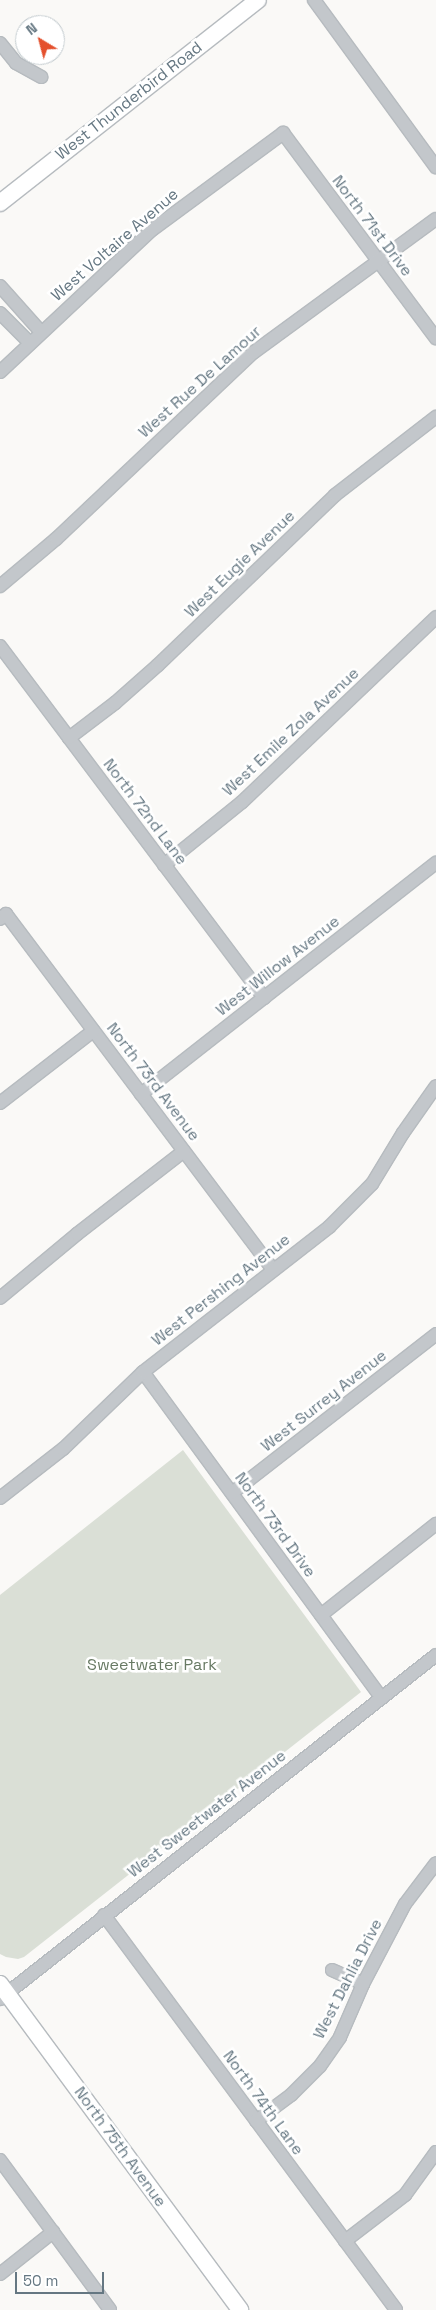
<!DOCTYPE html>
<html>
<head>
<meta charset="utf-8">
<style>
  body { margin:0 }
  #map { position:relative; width:436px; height:2310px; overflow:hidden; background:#faf9f7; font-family:"Space Grotesk",sans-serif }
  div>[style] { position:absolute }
  .green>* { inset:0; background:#dadfd6 }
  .roads { filter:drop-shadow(1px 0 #b6bbbf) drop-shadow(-1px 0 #b6bbbf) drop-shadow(0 1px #b6bbbf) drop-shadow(0 -1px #b6bbbf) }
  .minor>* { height:12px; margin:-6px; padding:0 6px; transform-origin:6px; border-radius:6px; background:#c3c7cb }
  .major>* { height:16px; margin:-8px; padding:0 8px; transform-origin:8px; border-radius:8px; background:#fff }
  span { translate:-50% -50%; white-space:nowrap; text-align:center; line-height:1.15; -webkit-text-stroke:5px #fff; paint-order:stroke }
  .street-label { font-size:16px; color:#657782 }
  .park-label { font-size:16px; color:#687a64 }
  .north { position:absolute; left:15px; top:15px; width:50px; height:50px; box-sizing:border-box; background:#fff; border:1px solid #c1c9cd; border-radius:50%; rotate:323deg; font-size:14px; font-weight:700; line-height:20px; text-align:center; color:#657782 }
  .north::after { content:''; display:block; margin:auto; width:18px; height:22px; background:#e4502d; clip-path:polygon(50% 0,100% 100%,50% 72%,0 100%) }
  .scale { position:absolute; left:15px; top:2272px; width:89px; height:22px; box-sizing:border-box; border:2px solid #657782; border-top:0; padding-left:6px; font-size:15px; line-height:18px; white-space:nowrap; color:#657782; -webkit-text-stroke:4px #fff; paint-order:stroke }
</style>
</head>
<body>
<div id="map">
  <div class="green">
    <div style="clip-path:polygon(183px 1450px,361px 1692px,24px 1957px,18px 1959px,6px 1957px,0 1954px,0 1595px)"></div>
  </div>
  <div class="roads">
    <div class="minor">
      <div style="left:314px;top:0;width:207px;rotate:53.9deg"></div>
      <div style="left:0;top:43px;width:26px;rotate:51deg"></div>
      <div style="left:16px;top:63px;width:29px;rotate:29deg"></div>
      <div style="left:0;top:286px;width:62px;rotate:48.3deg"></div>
      <div style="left:0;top:313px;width:42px;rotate:45deg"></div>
      <div style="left:0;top:372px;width:209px;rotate:-43.1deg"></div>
      <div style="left:153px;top:229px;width:162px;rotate:-36.4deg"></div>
      <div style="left:283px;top:133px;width:256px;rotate:53.3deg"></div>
      <div style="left:0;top:586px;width:73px;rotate:-40deg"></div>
      <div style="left:56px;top:539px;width:272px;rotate:-43.4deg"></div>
      <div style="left:254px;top:352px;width:225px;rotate:-36.2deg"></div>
      <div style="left:0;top:646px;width:440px;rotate:53.1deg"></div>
      <div style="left:69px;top:738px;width:58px;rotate:-37.3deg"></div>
      <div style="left:115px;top:703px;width:57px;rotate:-41.5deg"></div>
      <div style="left:158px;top:665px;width:245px;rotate:-43.8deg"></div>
      <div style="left:335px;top:495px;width:128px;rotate:-37.7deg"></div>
      <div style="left:164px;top:865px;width:100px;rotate:-38.9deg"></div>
      <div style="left:242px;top:802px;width:268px;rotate:-43.6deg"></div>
      <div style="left:0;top:919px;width:8px;rotate:-40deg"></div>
      <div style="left:6px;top:914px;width:445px;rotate:53.1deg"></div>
      <div style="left:141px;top:1094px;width:375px;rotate:-38.1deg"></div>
      <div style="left:0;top:1103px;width:118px;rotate:-37.7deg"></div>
      <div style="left:0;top:1298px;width:100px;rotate:-39.7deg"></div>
      <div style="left:77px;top:1234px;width:135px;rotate:-37.8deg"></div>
      <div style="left:143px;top:1372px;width:404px;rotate:53.8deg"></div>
      <div style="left:232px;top:1493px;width:259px;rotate:-37.9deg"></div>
      <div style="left:0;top:1498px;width:80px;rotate:-37.9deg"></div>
      <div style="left:63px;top:1449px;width:111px;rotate:-43.9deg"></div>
      <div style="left:143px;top:1372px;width:236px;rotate:-37.9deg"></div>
      <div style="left:329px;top:1227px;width:61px;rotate:-45deg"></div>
      <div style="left:372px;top:1184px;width:60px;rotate:-58.7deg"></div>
      <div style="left:403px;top:1133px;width:57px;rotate:-54.9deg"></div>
      <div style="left:321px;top:1615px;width:147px;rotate:-38.4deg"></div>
      <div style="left:104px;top:1915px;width:491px;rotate:53.5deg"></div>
      <div style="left:332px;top:1970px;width:34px;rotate:24deg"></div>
      <div style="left:0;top:1999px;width:555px;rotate:-38.27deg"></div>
      <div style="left:256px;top:2121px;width:44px;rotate:-36.6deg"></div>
      <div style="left:291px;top:2095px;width:41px;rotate:-45deg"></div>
      <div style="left:320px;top:2066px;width:35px;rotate:-55deg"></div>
      <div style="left:340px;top:2037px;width:58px;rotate:-66.5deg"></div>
      <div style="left:363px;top:1984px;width:90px;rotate:-62.3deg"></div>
      <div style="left:405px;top:1904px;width:51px;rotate:-52.9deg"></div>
      <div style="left:0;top:2160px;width:186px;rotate:53.7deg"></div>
      <div style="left:345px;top:2241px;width:76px;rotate:-37.5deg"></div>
      <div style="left:405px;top:2195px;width:53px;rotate:-54.2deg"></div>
      <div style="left:0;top:2274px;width:68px;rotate:-38.4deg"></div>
    </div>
    <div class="major">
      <div style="left:0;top:203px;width:328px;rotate:-38.2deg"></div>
      <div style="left:0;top:1984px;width:405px;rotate:53.6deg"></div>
    </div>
  </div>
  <div class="street-label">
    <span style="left:129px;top:101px;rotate:-38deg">West Thunderbird Road</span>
    <span style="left:372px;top:226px;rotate:53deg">North 71st Drive</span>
    <span style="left:115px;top:245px;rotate:-41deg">West Voltaire Avenue</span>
    <span style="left:200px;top:382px;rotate:-42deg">West Rue De Lamour</span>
    <span style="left:240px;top:564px;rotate:-44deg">West Eugie Avenue</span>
    <span style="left:291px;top:732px;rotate:-43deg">West Emile Zola Avenue</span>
    <span style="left:145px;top:812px;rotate:53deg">North 72nd Lane</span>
    <span style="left:278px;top:966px;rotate:-38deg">West Willow Avenue</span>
    <span style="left:153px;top:1082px;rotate:53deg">North 73rd Avenue</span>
    <span style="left:221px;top:1290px;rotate:-38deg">West Pershing Avenue</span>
    <span style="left:324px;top:1401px;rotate:-38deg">West Surrey Avenue</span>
    <span style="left:275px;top:1525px;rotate:54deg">North 73rd Drive</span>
    <span style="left:207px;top:1814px;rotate:-38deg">West Sweetwater Avenue</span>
    <span style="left:348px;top:1979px;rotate:-63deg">West Dahlia Drive</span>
    <span style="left:263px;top:2103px;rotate:54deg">North 74th Lane</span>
    <span style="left:120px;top:2147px;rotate:54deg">North 75th Avenue</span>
  </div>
  <div class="park-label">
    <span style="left:152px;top:1665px">Sweetwater Park</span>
  </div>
  <div class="north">N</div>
  <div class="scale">50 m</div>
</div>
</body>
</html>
